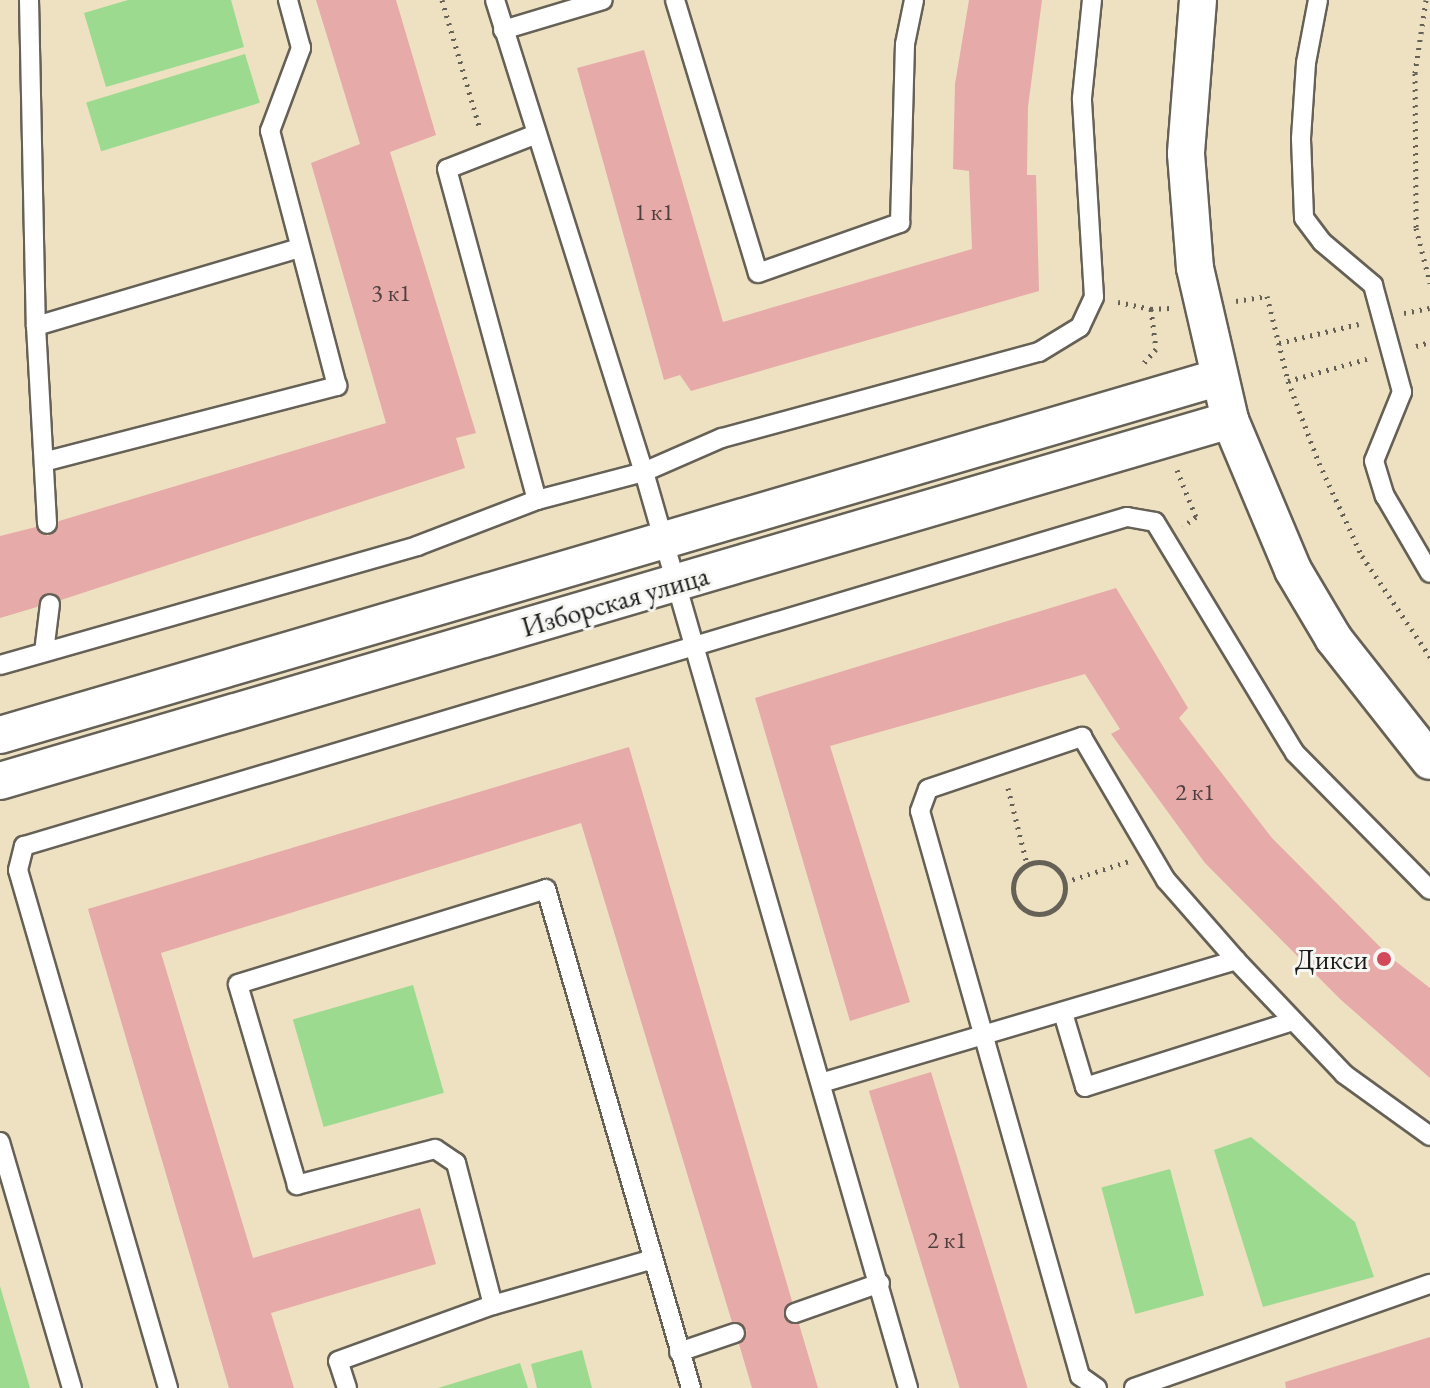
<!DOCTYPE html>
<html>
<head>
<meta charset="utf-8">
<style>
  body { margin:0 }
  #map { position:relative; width:1430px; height:1388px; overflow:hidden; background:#eee1c2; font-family:"EB Garamond",serif }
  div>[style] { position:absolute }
  .green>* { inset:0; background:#9cda8f; transform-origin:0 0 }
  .building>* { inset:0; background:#e6aaa8; transform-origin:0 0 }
  .path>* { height:5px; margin-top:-2.5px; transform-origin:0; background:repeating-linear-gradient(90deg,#666156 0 2px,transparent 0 8px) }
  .path>.ring { margin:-2.5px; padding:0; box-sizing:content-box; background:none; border:5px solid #666156; border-radius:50% }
  .roads { filter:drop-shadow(2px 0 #666156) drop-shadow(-2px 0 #666156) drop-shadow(0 2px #666156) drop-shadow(0 -2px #666156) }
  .lane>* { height:18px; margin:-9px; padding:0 9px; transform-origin:9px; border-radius:9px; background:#fff }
  .street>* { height:36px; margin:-18px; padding:0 18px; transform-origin:18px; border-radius:18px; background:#fff }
  .dots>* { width:22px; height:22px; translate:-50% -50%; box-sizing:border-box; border:4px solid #f6f6f2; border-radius:50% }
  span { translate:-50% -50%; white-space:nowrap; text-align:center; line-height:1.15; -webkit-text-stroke:6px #f6f6f2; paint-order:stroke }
  .number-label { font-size:24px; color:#4e403f }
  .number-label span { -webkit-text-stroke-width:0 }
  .street-label { font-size:28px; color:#1c1c1c }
  .poi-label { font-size:28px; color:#1c1c1c }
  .right { translate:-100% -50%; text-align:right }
</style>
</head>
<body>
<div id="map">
  <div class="green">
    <div style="clip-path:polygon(128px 0,231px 0,244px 47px,106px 87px,84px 13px)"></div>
    <div style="left:245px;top:54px;width:51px;height:166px;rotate:73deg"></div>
    <div style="left:413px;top:985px;width:112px;height:125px;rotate:74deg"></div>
    <div style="clip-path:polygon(1251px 1137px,1355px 1222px,1374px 1277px,1263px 1307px,1214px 1150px)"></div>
    <div style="left:1170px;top:1169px;width:131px;height:71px;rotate:75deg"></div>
    <div style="clip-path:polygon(0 1286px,30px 1388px,0 1388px)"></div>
    <div style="clip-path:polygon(582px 1350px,592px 1388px,537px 1388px,531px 1364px)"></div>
    <div style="clip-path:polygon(520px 1363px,528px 1388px,438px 1388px)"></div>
  </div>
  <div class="building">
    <div style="clip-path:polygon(316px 0,396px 0,436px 135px,390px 152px,476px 433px,456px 438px,465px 468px,61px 600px,46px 593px,37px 607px,0 618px,0 536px,36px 527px,48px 536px,59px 521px,386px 423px,311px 163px,360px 144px)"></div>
    <div style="clip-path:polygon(969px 0,1042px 0,1028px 107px,1027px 175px,1036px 175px,1039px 291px,691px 391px,680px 375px,664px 380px,577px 68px,644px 50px,723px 322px,972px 249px,969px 171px,953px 169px,955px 84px)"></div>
    <div style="clip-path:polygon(1116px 588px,1188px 708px,1179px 718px,1272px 838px,1390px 957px,1430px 988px,1430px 1078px,1340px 999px,1205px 863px,1111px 734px,1120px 729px,1085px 674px,830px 746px,910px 1002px,850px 1021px,755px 698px)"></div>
    <div style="clip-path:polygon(629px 747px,792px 1301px,784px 1316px,799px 1324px,818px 1388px,752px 1388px,739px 1344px,747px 1330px,732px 1322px,581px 823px,161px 953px,253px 1258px,420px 1208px,436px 1264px,271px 1313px,294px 1388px,229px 1388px,88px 909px)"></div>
    <div style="left:931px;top:1072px;width:330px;height:65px;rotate:73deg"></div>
    <div style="clip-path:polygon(1430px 1337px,1430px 1388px,1286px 1388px,1285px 1382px)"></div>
  </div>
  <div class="path">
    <div style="left:442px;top:0;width:134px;rotate:73.6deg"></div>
    <div style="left:1426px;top:0;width:74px;rotate:98.6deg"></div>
    <div style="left:1415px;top:73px;width:155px;rotate:89.6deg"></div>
    <div style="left:1416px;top:228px;width:57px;rotate:75.7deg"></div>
    <div style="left:1236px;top:301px;width:31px;rotate:-9deg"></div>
    <div style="left:1267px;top:296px;width:88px;rotate:76.1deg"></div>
    <div style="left:1288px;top:381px;width:88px;rotate:69.3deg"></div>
    <div style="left:1319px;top:463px;width:102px;rotate:65.2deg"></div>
    <div style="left:1362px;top:556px;width:122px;rotate:56deg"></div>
    <div style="left:1118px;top:302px;width:34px;rotate:12deg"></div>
    <div style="left:1151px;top:309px;width:40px;rotate:82.9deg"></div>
    <div style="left:1156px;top:349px;width:20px;rotate:131deg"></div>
    <div style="left:1151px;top:309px;width:19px;rotate:-3deg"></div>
    <div style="left:1404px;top:313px;width:26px;rotate:-11deg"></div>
    <div style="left:1279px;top:343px;width:82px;rotate:-13.4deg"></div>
    <div style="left:1416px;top:346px;width:15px;rotate:-16deg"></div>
    <div style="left:1288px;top:381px;width:82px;rotate:-15.6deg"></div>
    <div style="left:1177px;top:470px;width:51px;rotate:68deg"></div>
    <div style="left:1196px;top:517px;width:16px;rotate:145deg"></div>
    <div style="left:1008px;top:788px;width:78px;rotate:76deg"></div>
    <div class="ring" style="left:1013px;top:862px;width:47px;height:47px"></div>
    <div style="left:1065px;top:882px;width:67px;rotate:-18.2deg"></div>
  </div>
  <div class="roads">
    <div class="lane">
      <div style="left:29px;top:0;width:326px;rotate:88.8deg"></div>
      <div style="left:36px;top:326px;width:198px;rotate:86.8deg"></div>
      <div style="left:495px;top:0;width:495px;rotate:72.5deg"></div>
      <div style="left:644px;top:472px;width:953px;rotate:73.92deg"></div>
      <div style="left:675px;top:0;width:285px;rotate:73.1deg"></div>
      <div style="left:758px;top:273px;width:151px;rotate:-19.4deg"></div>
      <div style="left:900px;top:223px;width:179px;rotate:-88.4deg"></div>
      <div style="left:905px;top:44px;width:45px;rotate:-78.4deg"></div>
      <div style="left:1318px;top:0;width:64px;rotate:100.8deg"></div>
      <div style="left:1306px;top:63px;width:76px;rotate:93.8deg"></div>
      <div style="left:1301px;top:139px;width:79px;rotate:87.8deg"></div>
      <div style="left:1304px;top:218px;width:30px;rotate:53deg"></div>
      <div style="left:1322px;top:242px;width:67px;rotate:40.1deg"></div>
      <div style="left:1373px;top:285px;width:111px;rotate:74.8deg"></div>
      <div style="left:1402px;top:392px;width:74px;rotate:112.1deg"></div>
      <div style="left:1374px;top:461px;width:37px;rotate:73deg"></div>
      <div style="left:1385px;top:496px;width:89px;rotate:59.7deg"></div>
      <div style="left:503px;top:30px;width:104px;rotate:-16.7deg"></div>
      <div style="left:534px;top:135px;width:93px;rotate:158.7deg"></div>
      <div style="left:447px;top:169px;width:343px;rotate:74.8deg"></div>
      <div style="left:36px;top:326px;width:275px;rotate:-16.5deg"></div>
      <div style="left:47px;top:461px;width:300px;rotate:-14.5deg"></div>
      <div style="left:337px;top:386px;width:264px;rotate:-104.7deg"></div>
      <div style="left:270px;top:131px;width:89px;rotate:-69.5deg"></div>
      <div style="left:301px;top:48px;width:50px;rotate:-105.2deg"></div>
      <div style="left:44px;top:652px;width:48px;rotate:-82.9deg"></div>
      <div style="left:0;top:665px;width:434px;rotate:-15.9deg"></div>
      <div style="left:417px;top:546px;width:129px;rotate:-21deg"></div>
      <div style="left:537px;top:500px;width:111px;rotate:-14.7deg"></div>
      <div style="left:644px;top:472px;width:85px;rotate:-23.6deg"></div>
      <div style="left:722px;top:438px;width:328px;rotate:-15.2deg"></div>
      <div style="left:1039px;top:352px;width:48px;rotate:-31.4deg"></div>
      <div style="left:1080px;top:327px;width:33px;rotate:-65deg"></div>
      <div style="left:1094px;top:297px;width:199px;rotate:-93.5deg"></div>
      <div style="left:1082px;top:98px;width:99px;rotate:-84.2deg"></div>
      <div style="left:1063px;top:1013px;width:77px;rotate:73.4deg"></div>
      <div style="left:1085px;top:1087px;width:215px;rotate:-17.6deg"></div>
      <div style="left:821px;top:1083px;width:433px;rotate:-16.5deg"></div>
      <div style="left:0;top:1142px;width:256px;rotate:73.7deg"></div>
      <div style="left:493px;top:1305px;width:166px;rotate:-16deg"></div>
      <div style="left:795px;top:1313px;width:90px;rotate:-19.4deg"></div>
      <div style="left:679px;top:1352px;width:59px;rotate:-18.7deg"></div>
      <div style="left:168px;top:1388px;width:539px;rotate:-106.15deg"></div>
      <div style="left:18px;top:870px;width:25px;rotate:-76deg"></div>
      <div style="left:24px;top:846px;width:1151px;rotate:-16.61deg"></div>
      <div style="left:1127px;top:517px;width:28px;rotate:10deg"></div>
      <div style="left:1155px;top:522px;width:270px;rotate:58.8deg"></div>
      <div style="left:1295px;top:753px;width:192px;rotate:45.4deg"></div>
      <div style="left:347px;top:1388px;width:28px;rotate:-108deg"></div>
      <div style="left:338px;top:1361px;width:165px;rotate:-19.9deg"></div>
      <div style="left:493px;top:1305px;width:147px;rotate:-104.6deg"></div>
      <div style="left:456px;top:1163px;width:25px;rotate:-146deg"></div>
      <div style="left:435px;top:1149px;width:143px;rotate:165.4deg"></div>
      <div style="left:297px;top:1185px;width:209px;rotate:-106.4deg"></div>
      <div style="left:238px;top:984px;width:322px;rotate:-17.1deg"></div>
      <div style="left:546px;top:889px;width:520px;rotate:73.8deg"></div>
      <div style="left:1097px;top:1388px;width:21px;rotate:-145deg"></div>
      <div style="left:1080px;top:1376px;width:587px;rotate:-105.81deg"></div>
      <div style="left:920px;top:811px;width:23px;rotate:-70deg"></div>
      <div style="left:928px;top:789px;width:163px;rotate:-18.7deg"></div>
      <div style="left:1082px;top:737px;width:166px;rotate:59.6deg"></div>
      <div style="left:1166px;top:880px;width:106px;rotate:48.8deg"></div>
      <div style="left:1236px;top:960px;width:157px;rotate:46.5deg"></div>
      <div style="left:1344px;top:1074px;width:106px;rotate:35.8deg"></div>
      <div style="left:1134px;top:1388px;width:314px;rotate:-19.4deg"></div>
    </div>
    <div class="street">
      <div style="left:1198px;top:0;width:154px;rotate:94.5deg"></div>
      <div style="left:1186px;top:154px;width:114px;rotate:85.5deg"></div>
      <div style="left:1195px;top:268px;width:156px;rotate:77deg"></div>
      <div style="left:1230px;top:420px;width:163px;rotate:67.2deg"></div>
      <div style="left:1293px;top:570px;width:80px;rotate:59.3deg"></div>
      <div style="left:1334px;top:639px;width:155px;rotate:51.8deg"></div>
      <div style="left:0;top:735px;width:1268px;rotate:-16.35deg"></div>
      <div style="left:0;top:781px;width:1282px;rotate:-16.36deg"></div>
    </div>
  </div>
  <div class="dots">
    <div style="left:1384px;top:959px;background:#d1495b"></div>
  </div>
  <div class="number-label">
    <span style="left:654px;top:212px">1 к1</span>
    <span style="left:391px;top:293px">3 к1</span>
    <span style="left:1195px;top:792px">2 к1</span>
    <span style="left:947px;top:1240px">2 к1</span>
  </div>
  <div class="street-label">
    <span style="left:615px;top:601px;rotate:-16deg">Изборская улица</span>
  </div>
  <div class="poi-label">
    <span class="right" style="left:1368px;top:959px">Дикси</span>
  </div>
</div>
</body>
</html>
